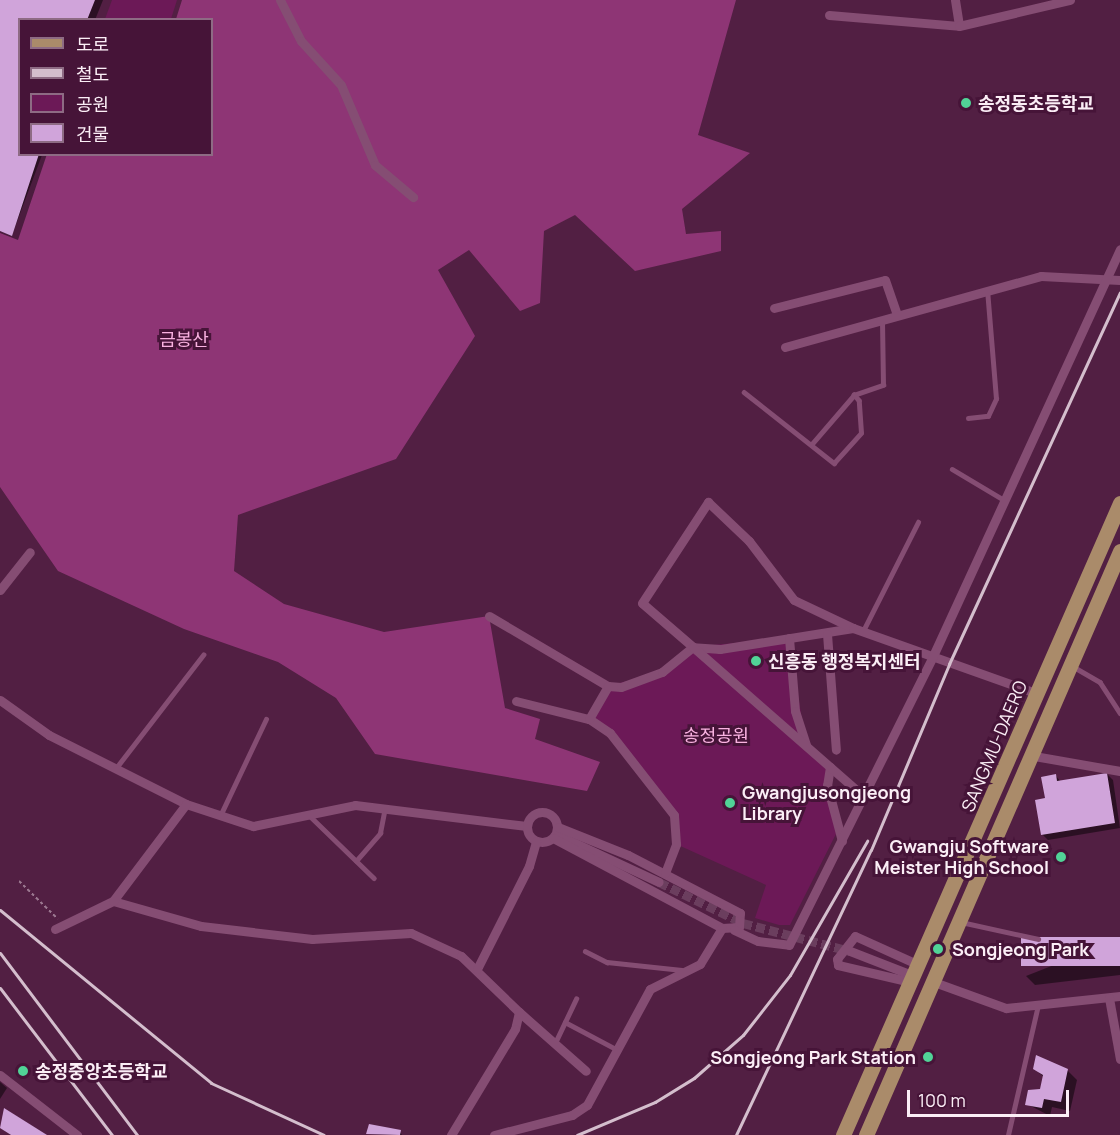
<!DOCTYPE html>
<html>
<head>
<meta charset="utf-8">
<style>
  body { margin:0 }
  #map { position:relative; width:1120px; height:1135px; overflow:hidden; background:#521f43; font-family:Manrope,"Noto Sans KR",sans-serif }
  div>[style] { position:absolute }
  .green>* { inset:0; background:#6c1957 }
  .forest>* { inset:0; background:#8e3575 }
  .shadow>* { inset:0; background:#0007 }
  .building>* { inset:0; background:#d0a4da; transform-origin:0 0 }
  .street-tunnel>* { height:9px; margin-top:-4.5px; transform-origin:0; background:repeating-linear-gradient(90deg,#6b3e5e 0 9px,transparent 0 13.5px) }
  .path>* { height:2px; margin-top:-1px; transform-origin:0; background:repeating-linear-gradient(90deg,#9b7890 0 3px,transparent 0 6px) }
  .lane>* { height:4.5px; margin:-2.25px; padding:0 2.25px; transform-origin:2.25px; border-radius:2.25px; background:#854d73 }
  .street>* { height:9px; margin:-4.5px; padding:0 4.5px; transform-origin:4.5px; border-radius:4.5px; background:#854d73 }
  .street>.ring { margin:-4.5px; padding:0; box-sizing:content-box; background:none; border:9px solid #854d73; border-radius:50% }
  .primary>* { height:15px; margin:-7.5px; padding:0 7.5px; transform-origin:7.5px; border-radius:7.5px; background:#aa8b6a }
  .rail>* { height:3px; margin:-1.5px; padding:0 1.5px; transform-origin:1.5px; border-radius:1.5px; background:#d4becd }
  .dots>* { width:16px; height:16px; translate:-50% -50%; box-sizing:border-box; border:3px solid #461438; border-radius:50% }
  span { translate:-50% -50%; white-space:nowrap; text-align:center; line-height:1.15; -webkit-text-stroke:6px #461438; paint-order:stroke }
  .poi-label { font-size:18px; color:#fbeef6; font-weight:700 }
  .left { translate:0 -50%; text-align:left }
  .right { translate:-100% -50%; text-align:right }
  .park-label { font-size:18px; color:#fab2e1 }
  .street-label { font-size:18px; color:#fbeef6 }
  .legend { position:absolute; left:18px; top:18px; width:195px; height:138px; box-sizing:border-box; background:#461438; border:2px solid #8e6b84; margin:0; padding:8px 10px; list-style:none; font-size:18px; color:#fbeef6 }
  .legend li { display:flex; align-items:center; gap:12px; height:30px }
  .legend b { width:30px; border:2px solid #8e6b84 }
  .scale { position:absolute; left:907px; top:1090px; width:162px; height:27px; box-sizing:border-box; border:3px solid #fbeef6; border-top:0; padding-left:8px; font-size:18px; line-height:21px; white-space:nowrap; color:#fbeef6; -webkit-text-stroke:4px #461438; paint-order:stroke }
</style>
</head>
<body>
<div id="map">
  <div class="green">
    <div style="clip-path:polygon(112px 0,177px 0,171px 19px,105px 19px)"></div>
    <div style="clip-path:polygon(789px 638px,806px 745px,830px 767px,827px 785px,838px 830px,790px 925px,779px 925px,755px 918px,766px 885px,676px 844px,674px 815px,610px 733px,589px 719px,608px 686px,662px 672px,693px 647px)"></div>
  </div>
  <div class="forest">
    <div style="clip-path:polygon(182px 0,736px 0,698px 135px,750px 153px,682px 209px,686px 234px,721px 231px,721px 251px,635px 271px,575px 215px,544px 231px,540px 303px,520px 311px,469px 250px,438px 270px,475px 336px,396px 459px,238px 515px,234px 571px,284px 604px,384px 632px,489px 616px,505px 708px,540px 719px,535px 739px,600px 762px,587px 791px,375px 754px,336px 698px,278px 662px,184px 629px,58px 571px,0 487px,0 231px,12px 235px,42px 155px,212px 154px,212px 20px,176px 19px)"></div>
  </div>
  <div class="shadow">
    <div style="clip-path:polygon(1px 0,103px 0,95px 20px,20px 20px,20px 154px,47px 154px,18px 240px,0 233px)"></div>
    <div style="clip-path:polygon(1107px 774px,1113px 780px,1120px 828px,1048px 840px,1042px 834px,1056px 776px,1061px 782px)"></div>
    <div style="clip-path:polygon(1120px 939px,1120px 975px,1035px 985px,1026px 976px)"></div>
    <div style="clip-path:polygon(1035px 1069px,1068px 1071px,1077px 1080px,1070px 1111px,1052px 1107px,1050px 1116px,1027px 1104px,1041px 1090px,1044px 1077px)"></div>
    <div style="clip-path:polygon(0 1082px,7px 1088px,0 1099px)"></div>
    <div style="clip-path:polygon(5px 1110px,45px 1135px,11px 1135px,2px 1129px)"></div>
    <div style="clip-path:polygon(400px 1132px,402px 1135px,368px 1134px)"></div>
  </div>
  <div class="building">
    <div style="clip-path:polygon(0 0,95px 0,87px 20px,20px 20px,20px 154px,39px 154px,12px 236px,0 231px)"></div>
    <div style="clip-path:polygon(1107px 773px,1115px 823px,1041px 835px,1035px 800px,1045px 798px,1041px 777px,1056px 774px,1057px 781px)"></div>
    <div style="left:1120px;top:937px;width:29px;height:99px;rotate:90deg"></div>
    <div style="clip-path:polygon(1036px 1055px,1068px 1069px,1061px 1102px,1044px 1099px,1042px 1108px,1025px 1105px,1028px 1090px,1040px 1089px,1043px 1075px,1033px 1069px)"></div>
    <div style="clip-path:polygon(4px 1108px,47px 1135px,11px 1135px,0 1128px)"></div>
    <div style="clip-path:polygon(369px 1124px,401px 1130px,400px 1135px,366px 1134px)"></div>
  </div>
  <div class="street-tunnel">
    <div style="left:659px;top:882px;width:93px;rotate:26deg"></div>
    <div style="left:743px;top:923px;width:111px;rotate:14.7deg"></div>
  </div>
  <div class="path">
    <div style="left:19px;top:881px;width:54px;rotate:44.3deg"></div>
  </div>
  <div class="lane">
    <div style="left:744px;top:392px;width:115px;rotate:38.3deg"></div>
    <div style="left:834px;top:463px;width:40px;rotate:-48deg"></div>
    <div style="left:861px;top:433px;width:32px;rotate:-94deg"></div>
    <div style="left:859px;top:401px;width:8px;rotate:-130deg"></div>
    <div style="left:968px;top:418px;width:20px;rotate:-6deg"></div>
    <div style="left:988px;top:416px;width:19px;rotate:-65deg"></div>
    <div style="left:996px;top:399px;width:109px;rotate:-94.7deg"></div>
    <div style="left:811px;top:445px;width:66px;rotate:-49.3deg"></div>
    <div style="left:854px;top:395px;width:31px;rotate:-19deg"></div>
    <div style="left:883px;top:385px;width:64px;rotate:-90.9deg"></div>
    <div style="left:952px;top:469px;width:61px;rotate:30.8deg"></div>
    <div style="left:863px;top:631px;width:122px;rotate:-63.2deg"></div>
    <div style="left:1074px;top:667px;width:30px;rotate:30deg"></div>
    <div style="left:1100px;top:682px;width:37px;rotate:57deg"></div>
    <div style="left:116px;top:768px;width:143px;rotate:-52.4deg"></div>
    <div style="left:220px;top:816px;width:107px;rotate:-64.6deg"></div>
    <div style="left:310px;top:816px;width:89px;rotate:44.1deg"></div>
    <div style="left:356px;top:861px;width:37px;rotate:-49deg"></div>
    <div style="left:380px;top:833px;width:26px;rotate:-79deg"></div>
    <div style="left:961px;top:922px;width:79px;rotate:12.4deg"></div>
    <div style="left:585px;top:951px;width:25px;rotate:27deg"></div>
    <div style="left:607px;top:962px;width:75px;rotate:6.1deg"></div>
    <div style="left:565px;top:1022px;width:58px;rotate:27.9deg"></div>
    <div style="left:555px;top:1043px;width:49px;rotate:-64.5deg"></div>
    <div style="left:1008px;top:1135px;width:133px;rotate:-77deg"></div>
  </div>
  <div class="street">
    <div style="left:280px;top:0;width:46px;rotate:62.9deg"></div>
    <div style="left:301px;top:41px;width:59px;rotate:47.7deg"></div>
    <div style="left:341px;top:85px;width:87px;rotate:67deg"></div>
    <div style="left:375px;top:165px;width:50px;rotate:40.1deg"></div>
    <div style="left:955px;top:0;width:26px;rotate:81deg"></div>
    <div style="left:829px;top:15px;width:130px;rotate:4.8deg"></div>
    <div style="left:959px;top:26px;width:114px;rotate:-13.2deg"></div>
    <div style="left:774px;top:308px;width:114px;rotate:-14.2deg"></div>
    <div style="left:885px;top:280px;width:36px;rotate:71deg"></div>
    <div style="left:785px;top:347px;width:266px;rotate:-15.5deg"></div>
    <div style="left:1041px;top:276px;width:79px;rotate:2.9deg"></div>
    <div style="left:0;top:590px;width:48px;rotate:-51.7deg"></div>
    <div style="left:489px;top:616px;width:138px;rotate:30.5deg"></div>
    <div style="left:853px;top:628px;width:135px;rotate:171deg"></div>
    <div style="left:720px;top:649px;width:27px;rotate:-176deg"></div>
    <div style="left:693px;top:647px;width:67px;rotate:-139.2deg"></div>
    <div style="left:642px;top:603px;width:121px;rotate:-56.8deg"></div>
    <div style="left:708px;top:502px;width:57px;rotate:43.6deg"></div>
    <div style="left:749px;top:541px;width:74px;rotate:52.7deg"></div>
    <div style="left:794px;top:600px;width:65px;rotate:25.4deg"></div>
    <div style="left:853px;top:628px;width:196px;rotate:19.6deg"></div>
    <div style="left:827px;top:634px;width:116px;rotate:85.6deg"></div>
    <div style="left:789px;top:638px;width:73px;rotate:85.3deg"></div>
    <div style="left:795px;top:711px;width:36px;rotate:72deg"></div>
    <div style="left:0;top:700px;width:60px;rotate:35.5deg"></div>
    <div style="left:49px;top:735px;width:153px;rotate:26.7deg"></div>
    <div style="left:186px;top:804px;width:71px;rotate:18.2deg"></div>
    <div style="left:253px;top:826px;width:104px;rotate:-11.6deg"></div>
    <div style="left:355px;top:805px;width:173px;rotate:7deg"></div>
    <div style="left:516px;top:701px;width:75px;rotate:13.9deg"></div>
    <div style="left:1034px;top:756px;width:87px;rotate:9.9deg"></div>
    <div style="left:830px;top:767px;width:18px;rotate:99deg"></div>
    <div style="left:827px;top:785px;width:58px;rotate:75deg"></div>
    <div class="ring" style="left:527px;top:812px;width:21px;height:21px"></div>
    <div style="left:558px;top:835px;width:111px;rotate:25deg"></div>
    <div style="left:553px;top:838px;width:191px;rotate:28deg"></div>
    <div style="left:722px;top:928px;width:17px;rotate:-3deg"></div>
    <div style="left:739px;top:927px;width:14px;rotate:-86deg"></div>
    <div style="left:740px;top:913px;width:126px;rotate:-152.6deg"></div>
    <div style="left:628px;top:855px;width:75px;rotate:-158.2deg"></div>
    <div style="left:665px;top:873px;width:31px;rotate:-69deg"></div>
    <div style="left:676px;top:844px;width:29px;rotate:-94deg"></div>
    <div style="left:674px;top:815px;width:104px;rotate:-128deg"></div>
    <div style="left:610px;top:733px;width:25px;rotate:-146deg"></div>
    <div style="left:589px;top:719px;width:38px;rotate:-60deg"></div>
    <div style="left:608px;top:686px;width:13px;rotate:4deg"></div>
    <div style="left:621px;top:687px;width:44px;rotate:-20.1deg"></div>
    <div style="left:662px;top:672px;width:40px;rotate:-39deg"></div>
    <div style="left:693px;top:647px;width:226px;rotate:41.2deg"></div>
    <div style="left:113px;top:901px;width:91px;rotate:15.9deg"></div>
    <div style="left:201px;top:926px;width:112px;rotate:6.7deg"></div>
    <div style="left:312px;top:939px;width:99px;rotate:-3.5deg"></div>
    <div style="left:411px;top:933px;width:55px;rotate:24.7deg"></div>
    <div style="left:461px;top:956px;width:81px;rotate:44deg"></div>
    <div style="left:519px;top:1012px;width:17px;rotate:103deg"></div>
    <div style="left:515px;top:1029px;width:124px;rotate:121.1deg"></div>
    <div style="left:55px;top:929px;width:64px;rotate:-25.8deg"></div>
    <div style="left:113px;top:901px;width:121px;rotate:-53deg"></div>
    <div style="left:734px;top:930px;width:26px;rotate:25deg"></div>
    <div style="left:758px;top:941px;width:31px;rotate:7deg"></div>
    <div style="left:789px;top:945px;width:321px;rotate:-63.5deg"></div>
    <div style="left:932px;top:658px;width:450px;rotate:-65.3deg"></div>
    <div style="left:850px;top:951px;width:69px;rotate:21.3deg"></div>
    <div style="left:477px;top:969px;width:115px;rotate:-63.2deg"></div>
    <div style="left:529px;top:866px;width:26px;rotate:-74deg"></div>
    <div style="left:911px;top:982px;width:75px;rotate:-166.9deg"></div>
    <div style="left:838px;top:965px;width:6px;rotate:-99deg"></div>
    <div style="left:837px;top:959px;width:29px;rotate:-52deg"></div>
    <div style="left:855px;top:936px;width:70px;rotate:24.4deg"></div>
    <div style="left:934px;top:982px;width:77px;rotate:19.9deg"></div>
    <div style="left:1006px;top:1008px;width:115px;rotate:-6deg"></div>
    <div style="left:1109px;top:998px;width:62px;rotate:79.8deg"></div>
    <div style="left:519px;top:1012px;width:89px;rotate:41.4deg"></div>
    <div style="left:0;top:1075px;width:98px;rotate:37.9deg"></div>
    <div style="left:494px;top:1135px;width:81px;rotate:-14.4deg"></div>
    <div style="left:572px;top:1115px;width:18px;rotate:-34deg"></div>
    <div style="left:587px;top:1105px;width:132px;rotate:-61.5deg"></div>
    <div style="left:650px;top:989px;width:56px;rotate:-26.6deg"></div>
    <div style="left:700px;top:964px;width:42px;rotate:-58.6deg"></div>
  </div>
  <div class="primary">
    <div style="left:843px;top:1135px;width:690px;rotate:-66.33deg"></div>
    <div style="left:866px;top:1135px;width:637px;rotate:-66.49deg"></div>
  </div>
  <div class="rail">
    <div style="left:0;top:910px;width:273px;rotate:39.3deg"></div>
    <div style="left:211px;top:1083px;width:124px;rotate:24.7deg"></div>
    <div style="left:0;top:953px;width:228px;rotate:53deg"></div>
    <div style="left:0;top:988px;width:185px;rotate:52.7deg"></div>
    <div style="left:577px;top:1135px;width:85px;rotate:-22.9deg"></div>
    <div style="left:655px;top:1102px;width:46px;rotate:-31.6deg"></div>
    <div style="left:694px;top:1078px;width:65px;rotate:-41.3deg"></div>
    <div style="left:743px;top:1035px;width:76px;rotate:-51.9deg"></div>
    <div style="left:790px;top:975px;width:155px;rotate:-60.1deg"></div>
    <div style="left:736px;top:1135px;width:315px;rotate:-64.7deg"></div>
    <div style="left:871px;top:850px;width:202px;rotate:-67.2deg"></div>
    <div style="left:949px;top:664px;width:409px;rotate:-65.3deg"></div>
  </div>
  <div class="dots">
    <div style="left:966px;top:103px;background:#51d397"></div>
    <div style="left:756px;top:661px;background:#51d397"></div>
    <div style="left:730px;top:803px;background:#51d397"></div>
    <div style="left:1061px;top:857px;background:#51d397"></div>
    <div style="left:938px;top:949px;background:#51d397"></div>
    <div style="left:928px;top:1057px;background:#51d397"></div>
    <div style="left:23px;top:1071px;background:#51d397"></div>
  </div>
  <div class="poi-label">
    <span class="left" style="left:978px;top:103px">송정동초등학교</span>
    <span class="left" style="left:768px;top:661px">신흥동 행정복지센터</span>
    <span class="left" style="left:742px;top:803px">Gwangjusongjeong<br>Library</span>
    <span class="right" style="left:1049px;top:857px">Gwangju Software<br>Meister High School</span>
    <span class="left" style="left:952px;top:949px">Songjeong Park</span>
    <span class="right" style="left:916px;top:1057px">Songjeong Park Station</span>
    <span class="left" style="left:35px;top:1071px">송정중앙초등학교</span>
  </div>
  <div class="park-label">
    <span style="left:184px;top:339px">금봉산</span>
    <span style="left:716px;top:735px">송정공원</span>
  </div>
  <div class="street-label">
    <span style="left:994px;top:746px;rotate:-67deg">SANGMU-DAERO</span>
  </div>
  <ul class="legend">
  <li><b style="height:8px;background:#aa8b6a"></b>도로</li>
  <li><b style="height:8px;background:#d4becd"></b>철도</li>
  <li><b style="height:16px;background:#6c1957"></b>공원</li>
  <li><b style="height:16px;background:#d0a4da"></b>건물</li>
  </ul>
  <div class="scale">100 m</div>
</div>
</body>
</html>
